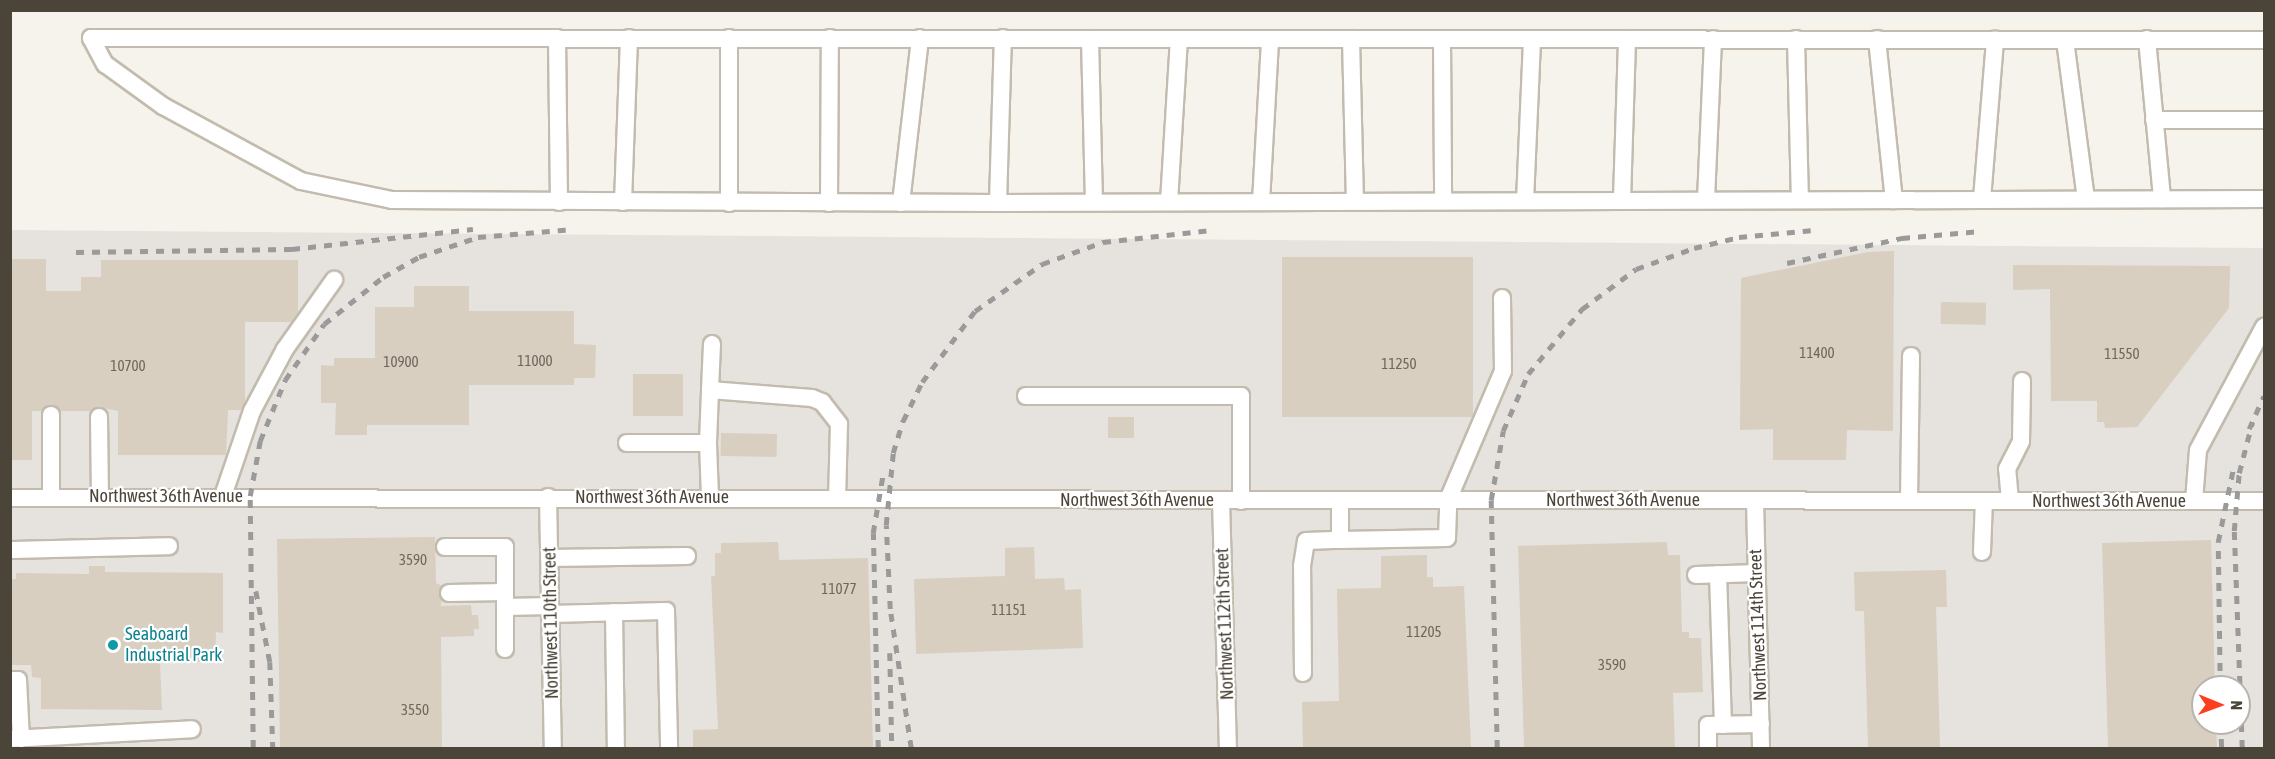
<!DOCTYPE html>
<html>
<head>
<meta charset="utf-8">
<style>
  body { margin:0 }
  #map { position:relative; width:2275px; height:759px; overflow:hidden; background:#f6f3ec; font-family:"Asap Condensed",sans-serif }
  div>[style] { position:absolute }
  .industrial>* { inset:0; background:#e6e2dd }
  .building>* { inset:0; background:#d8cfc1; transform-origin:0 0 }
  .roads { filter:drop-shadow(2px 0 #c2bbae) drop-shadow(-2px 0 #c2bbae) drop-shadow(0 2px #c2bbae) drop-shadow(0 -2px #c2bbae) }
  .minor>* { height:16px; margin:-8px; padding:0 8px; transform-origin:8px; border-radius:8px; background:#fff }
  .rail>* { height:4.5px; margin-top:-2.25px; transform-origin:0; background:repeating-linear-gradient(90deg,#9a9a9a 0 8px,transparent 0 16px) }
  .dots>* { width:16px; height:16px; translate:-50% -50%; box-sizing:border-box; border:3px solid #fff; border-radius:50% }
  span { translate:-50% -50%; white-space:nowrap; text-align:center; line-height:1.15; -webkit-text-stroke:4.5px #fff; paint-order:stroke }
  .number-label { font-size:15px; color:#6e675b }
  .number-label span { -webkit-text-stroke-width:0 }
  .street-label { font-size:18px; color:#4b4439 }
  .culture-label { font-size:18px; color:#0d838f }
  .left { translate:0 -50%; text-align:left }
  .frame { position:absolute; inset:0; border:12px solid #4b4439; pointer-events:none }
  .north { position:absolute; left:2191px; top:675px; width:60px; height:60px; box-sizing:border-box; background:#fff; border:2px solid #b7b4b0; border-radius:50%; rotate:91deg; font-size:16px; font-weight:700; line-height:24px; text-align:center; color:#4b4439 }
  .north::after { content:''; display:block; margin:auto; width:21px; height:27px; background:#fc3f1d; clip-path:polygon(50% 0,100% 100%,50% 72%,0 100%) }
</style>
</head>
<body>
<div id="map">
  <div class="industrial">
    <div style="clip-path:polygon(evenodd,11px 230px,2264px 248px,2264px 748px,11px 748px,11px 230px,2203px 687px,2239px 687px,2239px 723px,2203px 723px,2203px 687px)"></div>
  </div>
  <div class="building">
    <div style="clip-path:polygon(1894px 251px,1893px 431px,1847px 430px,1846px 460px,1773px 460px,1773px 429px,1740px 430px,1741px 278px,1868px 252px)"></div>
    <div style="left:1473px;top:257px;width:160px;height:191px;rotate:90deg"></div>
    <div style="clip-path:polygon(10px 259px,46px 259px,46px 291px,81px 291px,81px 277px,101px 277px,101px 260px,298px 260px,298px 312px,291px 322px,245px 322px,245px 402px,241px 410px,228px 410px,226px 455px,118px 455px,118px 411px,99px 407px,90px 411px,61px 411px,50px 405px,41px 411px,32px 411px,32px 460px,10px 460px)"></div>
    <div style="clip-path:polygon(2013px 265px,2230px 266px,2229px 308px,2137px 427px,2105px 428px,2104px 422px,2097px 422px,2097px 401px,2051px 401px,2050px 289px,2013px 290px)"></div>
    <div style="clip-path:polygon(414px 286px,469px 286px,469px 311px,574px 311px,574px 344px,596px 345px,595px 378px,574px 378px,574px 385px,469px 385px,469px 425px,367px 425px,367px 435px,335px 435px,336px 403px,321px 403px,321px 365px,334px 366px,334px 358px,375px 358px,375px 307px,414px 307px)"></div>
    <div style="left:1941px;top:302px;width:45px;height:22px;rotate:1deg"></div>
    <div style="left:633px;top:374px;width:50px;height:42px"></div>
    <div style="left:1108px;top:417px;width:26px;height:21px"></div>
    <div style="left:721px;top:433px;width:56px;height:23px;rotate:1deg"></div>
    <div style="clip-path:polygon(435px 537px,436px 583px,442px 586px,441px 606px,471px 605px,472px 615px,478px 615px,479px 629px,474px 629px,474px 636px,441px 637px,442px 748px,280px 748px,277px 539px)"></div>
    <div style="clip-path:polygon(2211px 540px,2215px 687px,2203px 687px,2203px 723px,2216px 723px,2217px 748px,2108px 748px,2102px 543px)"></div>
    <div style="clip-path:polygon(778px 542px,779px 560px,868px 558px,873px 748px,693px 748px,693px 730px,718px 729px,711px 576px,715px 576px,715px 553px,721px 553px,721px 543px)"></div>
    <div style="clip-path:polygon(1667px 542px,1668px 555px,1680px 555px,1682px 632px,1689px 632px,1689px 638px,1701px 638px,1703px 692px,1673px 693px,1675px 748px,1524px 748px,1518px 546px)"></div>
    <div style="clip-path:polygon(1034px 547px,1035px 579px,1064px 578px,1065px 590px,1081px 589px,1083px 648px,916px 654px,914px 579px,1005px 576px,1005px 548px)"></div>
    <div style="clip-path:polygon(1427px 555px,1427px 577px,1433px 577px,1433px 587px,1464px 586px,1471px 748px,1303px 748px,1302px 702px,1339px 701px,1337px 589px,1381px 588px,1381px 556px)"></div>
    <div style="clip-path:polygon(89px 566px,105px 566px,105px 572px,223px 573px,223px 633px,216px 632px,215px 662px,160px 662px,162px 710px,41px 709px,41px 678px,32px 677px,31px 665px,10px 665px,10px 579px,16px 579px,16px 573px,89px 574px)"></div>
    <div style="clip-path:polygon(1946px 570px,1947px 607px,1936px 607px,1940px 748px,1868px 748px,1864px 611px,1855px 611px,1854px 572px)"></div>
  </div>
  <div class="roads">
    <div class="minor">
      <div style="left:557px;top:38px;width:164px;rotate:89.3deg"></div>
      <div style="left:729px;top:38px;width:165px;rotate:90deg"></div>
      <div style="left:1090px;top:39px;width:163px;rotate:88.6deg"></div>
      <div style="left:1351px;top:39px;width:162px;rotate:88.6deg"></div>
      <div style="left:1442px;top:39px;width:162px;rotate:89.6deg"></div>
      <div style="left:1796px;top:39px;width:161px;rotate:88.6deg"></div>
      <div style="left:1877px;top:39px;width:162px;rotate:84deg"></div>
      <div style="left:2147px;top:39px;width:161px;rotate:84.6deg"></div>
      <div style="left:2065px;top:40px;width:160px;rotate:82.5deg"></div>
      <div style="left:2264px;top:40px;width:2173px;rotate:-179.95deg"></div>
      <div style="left:91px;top:38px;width:30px;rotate:62deg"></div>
      <div style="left:105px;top:64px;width:72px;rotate:35.9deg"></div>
      <div style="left:163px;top:106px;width:157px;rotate:28.5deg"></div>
      <div style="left:301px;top:181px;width:93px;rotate:11.8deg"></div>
      <div style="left:392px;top:200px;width:606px;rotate:0.28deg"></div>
      <div style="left:998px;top:203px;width:1266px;rotate:-0.18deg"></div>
      <div style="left:2154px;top:120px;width:110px"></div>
      <div style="left:1982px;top:199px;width:160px;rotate:-85.3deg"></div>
      <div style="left:1622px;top:200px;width:161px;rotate:-88.2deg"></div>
      <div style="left:1706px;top:200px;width:161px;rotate:-87.5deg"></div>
      <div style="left:1525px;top:201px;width:162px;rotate:-87.5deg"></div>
      <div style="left:623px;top:202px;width:164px;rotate:-87.9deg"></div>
      <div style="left:1169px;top:202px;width:163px;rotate:-86.5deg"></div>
      <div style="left:1261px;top:202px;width:163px;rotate:-86.8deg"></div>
      <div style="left:829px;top:203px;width:165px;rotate:-89.7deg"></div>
      <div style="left:901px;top:203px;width:166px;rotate:-83.4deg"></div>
      <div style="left:998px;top:203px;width:165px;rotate:-88.3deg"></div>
      <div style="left:710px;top:390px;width:46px;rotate:-87.5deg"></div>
      <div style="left:1026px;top:396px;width:215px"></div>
      <div style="left:1241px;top:396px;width:105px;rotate:90deg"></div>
      <div style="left:99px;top:417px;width:80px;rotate:89.3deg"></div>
      <div style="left:627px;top:443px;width:81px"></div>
      <div style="left:708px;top:443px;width:55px;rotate:87.9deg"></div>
      <div style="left:708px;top:443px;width:53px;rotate:-87.8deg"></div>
      <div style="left:710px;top:390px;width:102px;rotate:4.5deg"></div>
      <div style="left:812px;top:398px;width:11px;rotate:22deg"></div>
      <div style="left:822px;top:402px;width:28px;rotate:52deg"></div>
      <div style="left:839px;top:424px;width:74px;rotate:91.5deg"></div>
      <div style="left:223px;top:496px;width:90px;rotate:-71.2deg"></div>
      <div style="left:252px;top:411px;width:70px;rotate:-62deg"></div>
      <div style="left:285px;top:349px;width:85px;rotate:-54.6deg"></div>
      <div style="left:51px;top:497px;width:82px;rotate:-90deg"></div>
      <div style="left:548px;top:497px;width:251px;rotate:88.9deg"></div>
      <div style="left:10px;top:498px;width:2254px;rotate:0.08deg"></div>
      <div style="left:1221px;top:500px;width:248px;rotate:88.4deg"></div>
      <div style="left:1755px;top:501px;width:247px;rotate:88.6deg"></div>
      <div style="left:1909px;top:501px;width:145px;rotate:-89.2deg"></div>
      <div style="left:2010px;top:501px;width:32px;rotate:-95deg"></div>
      <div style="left:2007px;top:469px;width:31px;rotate:-63deg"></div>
      <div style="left:2021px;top:441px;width:60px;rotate:-89deg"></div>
      <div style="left:2194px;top:501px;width:51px;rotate:-85.5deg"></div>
      <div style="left:2198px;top:450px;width:140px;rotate:-61.8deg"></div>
      <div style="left:1340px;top:540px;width:107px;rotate:-1.1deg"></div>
      <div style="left:1447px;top:538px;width:38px;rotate:-88deg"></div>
      <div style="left:1448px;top:500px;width:140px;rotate:-66.9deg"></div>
      <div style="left:1503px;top:371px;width:73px;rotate:-90.8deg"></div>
      <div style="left:445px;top:547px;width:60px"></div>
      <div style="left:505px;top:547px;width:102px;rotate:90deg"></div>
      <div style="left:10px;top:550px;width:159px;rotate:-1.4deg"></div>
      <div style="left:1982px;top:552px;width:51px;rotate:-87.8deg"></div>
      <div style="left:549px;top:558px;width:138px;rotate:-0.8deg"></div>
      <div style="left:1718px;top:574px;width:151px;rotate:88.1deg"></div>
      <div style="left:1696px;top:575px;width:61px;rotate:-1.9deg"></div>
      <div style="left:449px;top:593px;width:56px;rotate:-1deg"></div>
      <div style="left:505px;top:607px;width:45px;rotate:-1.3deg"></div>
      <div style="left:614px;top:612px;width:136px;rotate:89.2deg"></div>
      <div style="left:550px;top:614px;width:116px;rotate:-1.5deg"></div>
      <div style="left:666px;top:611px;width:137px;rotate:88.7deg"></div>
      <div style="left:1303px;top:673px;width:107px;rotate:-90.5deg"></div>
      <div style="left:1302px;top:566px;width:25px;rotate:-81deg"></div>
      <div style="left:1306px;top:541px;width:34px;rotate:-2deg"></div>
      <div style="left:1340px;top:540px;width:39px;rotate:-90deg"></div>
      <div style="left:10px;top:680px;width:8px"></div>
      <div style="left:18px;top:680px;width:59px;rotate:87.1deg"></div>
      <div style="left:10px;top:739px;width:182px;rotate:-3.1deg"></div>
      <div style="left:1708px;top:748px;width:23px;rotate:-90deg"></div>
      <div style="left:1708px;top:725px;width:53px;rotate:-1.1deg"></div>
    </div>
  </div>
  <div class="rail">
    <div style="left:76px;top:252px;width:216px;rotate:-0.8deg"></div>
    <div style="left:292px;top:249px;width:182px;rotate:-6.3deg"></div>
    <div style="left:1787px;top:263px;width:118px;rotate:-12.3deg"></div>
    <div style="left:1902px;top:238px;width:79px;rotate:-5.1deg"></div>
    <div style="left:2249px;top:429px;width:36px;rotate:-66deg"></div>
    <div style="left:256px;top:591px;width:72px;rotate:78.8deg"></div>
    <div style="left:270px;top:662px;width:86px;rotate:88deg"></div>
    <div style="left:890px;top:653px;width:95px;rotate:88.8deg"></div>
    <div style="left:2220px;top:687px;width:145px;rotate:-90.8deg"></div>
    <div style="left:2218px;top:542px;width:79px;rotate:-78.3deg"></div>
    <div style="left:2221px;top:723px;width:25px;rotate:88deg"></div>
    <div style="left:253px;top:748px;width:252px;rotate:-90.7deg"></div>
    <div style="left:250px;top:496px;width:56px;rotate:-79.7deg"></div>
    <div style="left:260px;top:441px;width:66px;rotate:-67.7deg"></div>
    <div style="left:285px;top:380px;width:68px;rotate:-55.1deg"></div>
    <div style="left:324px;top:324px;width:75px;rotate:-38.5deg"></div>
    <div style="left:383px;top:277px;width:41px;rotate:-29.1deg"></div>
    <div style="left:419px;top:257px;width:62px;rotate:-18.7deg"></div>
    <div style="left:478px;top:237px;width:96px;rotate:-4.8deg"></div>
    <div style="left:878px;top:748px;width:215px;rotate:-91.3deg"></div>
    <div style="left:873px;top:533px;width:60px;rotate:-80.4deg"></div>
    <div style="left:911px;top:748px;width:141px;rotate:-98.6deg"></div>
    <div style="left:890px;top:609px;width:84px;rotate:-92.7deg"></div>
    <div style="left:886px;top:525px;width:72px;rotate:-84.4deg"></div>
    <div style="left:893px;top:453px;width:34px;rotate:-73deg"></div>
    <div style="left:903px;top:421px;width:43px;rotate:-64deg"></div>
    <div style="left:922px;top:382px;width:89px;rotate:-53.3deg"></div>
    <div style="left:975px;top:311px;width:82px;rotate:-35deg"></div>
    <div style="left:1042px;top:264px;width:65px;rotate:-19.8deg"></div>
    <div style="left:1103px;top:242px;width:109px;rotate:-6.3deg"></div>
    <div style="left:1497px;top:748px;width:248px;rotate:-91.4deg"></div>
    <div style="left:1491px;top:500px;width:70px;rotate:-80.1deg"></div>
    <div style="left:1503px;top:431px;width:62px;rotate:-66.3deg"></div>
    <div style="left:1528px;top:374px;width:85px;rotate:-50.3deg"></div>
    <div style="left:1582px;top:309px;width:67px;rotate:-36.5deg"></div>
    <div style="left:1636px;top:269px;width:62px;rotate:-19.9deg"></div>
    <div style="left:1694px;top:248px;width:46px;rotate:-13.7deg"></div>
    <div style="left:1739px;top:237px;width:75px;rotate:-5.3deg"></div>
    <div style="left:2242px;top:748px;width:217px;rotate:-92.1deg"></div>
    <div style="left:2234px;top:531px;width:58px;rotate:-85.1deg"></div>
    <div style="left:2239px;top:473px;width:52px;rotate:-75.4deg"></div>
  </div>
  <div class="dots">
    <div style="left:113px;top:645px;background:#0f9aa8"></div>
  </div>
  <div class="number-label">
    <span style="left:1817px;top:353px">11400</span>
    <span style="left:2122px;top:354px">11550</span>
    <span style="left:535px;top:361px">11000</span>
    <span style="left:401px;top:362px">10900</span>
    <span style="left:1399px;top:364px">11250</span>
    <span style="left:128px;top:366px">10700</span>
    <span style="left:413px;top:560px">3590</span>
    <span style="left:839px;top:589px">11077</span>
    <span style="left:1009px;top:610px">11151</span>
    <span style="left:1424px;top:632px">11205</span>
    <span style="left:1612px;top:665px">3590</span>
    <span style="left:415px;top:710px">3550</span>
  </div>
  <div class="street-label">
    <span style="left:166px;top:496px">Northwest 36th Avenue</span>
    <span style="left:652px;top:497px">Northwest 36th Avenue</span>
    <span style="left:1137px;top:500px">Northwest 36th Avenue</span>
    <span style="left:1623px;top:500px">Northwest 36th Avenue</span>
    <span style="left:2109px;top:501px">Northwest 36th Avenue</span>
    <span style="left:551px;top:623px;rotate:-91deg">Northwest 110th Street</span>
    <span style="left:1225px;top:624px;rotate:-92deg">Northwest 112th Street</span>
    <span style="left:1758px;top:625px;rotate:-92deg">Northwest 114th Street</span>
  </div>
  <div class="culture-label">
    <span class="left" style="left:125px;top:645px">Seaboard<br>Industrial Park</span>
  </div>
  <div class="frame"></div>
  <div class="north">N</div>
</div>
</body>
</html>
